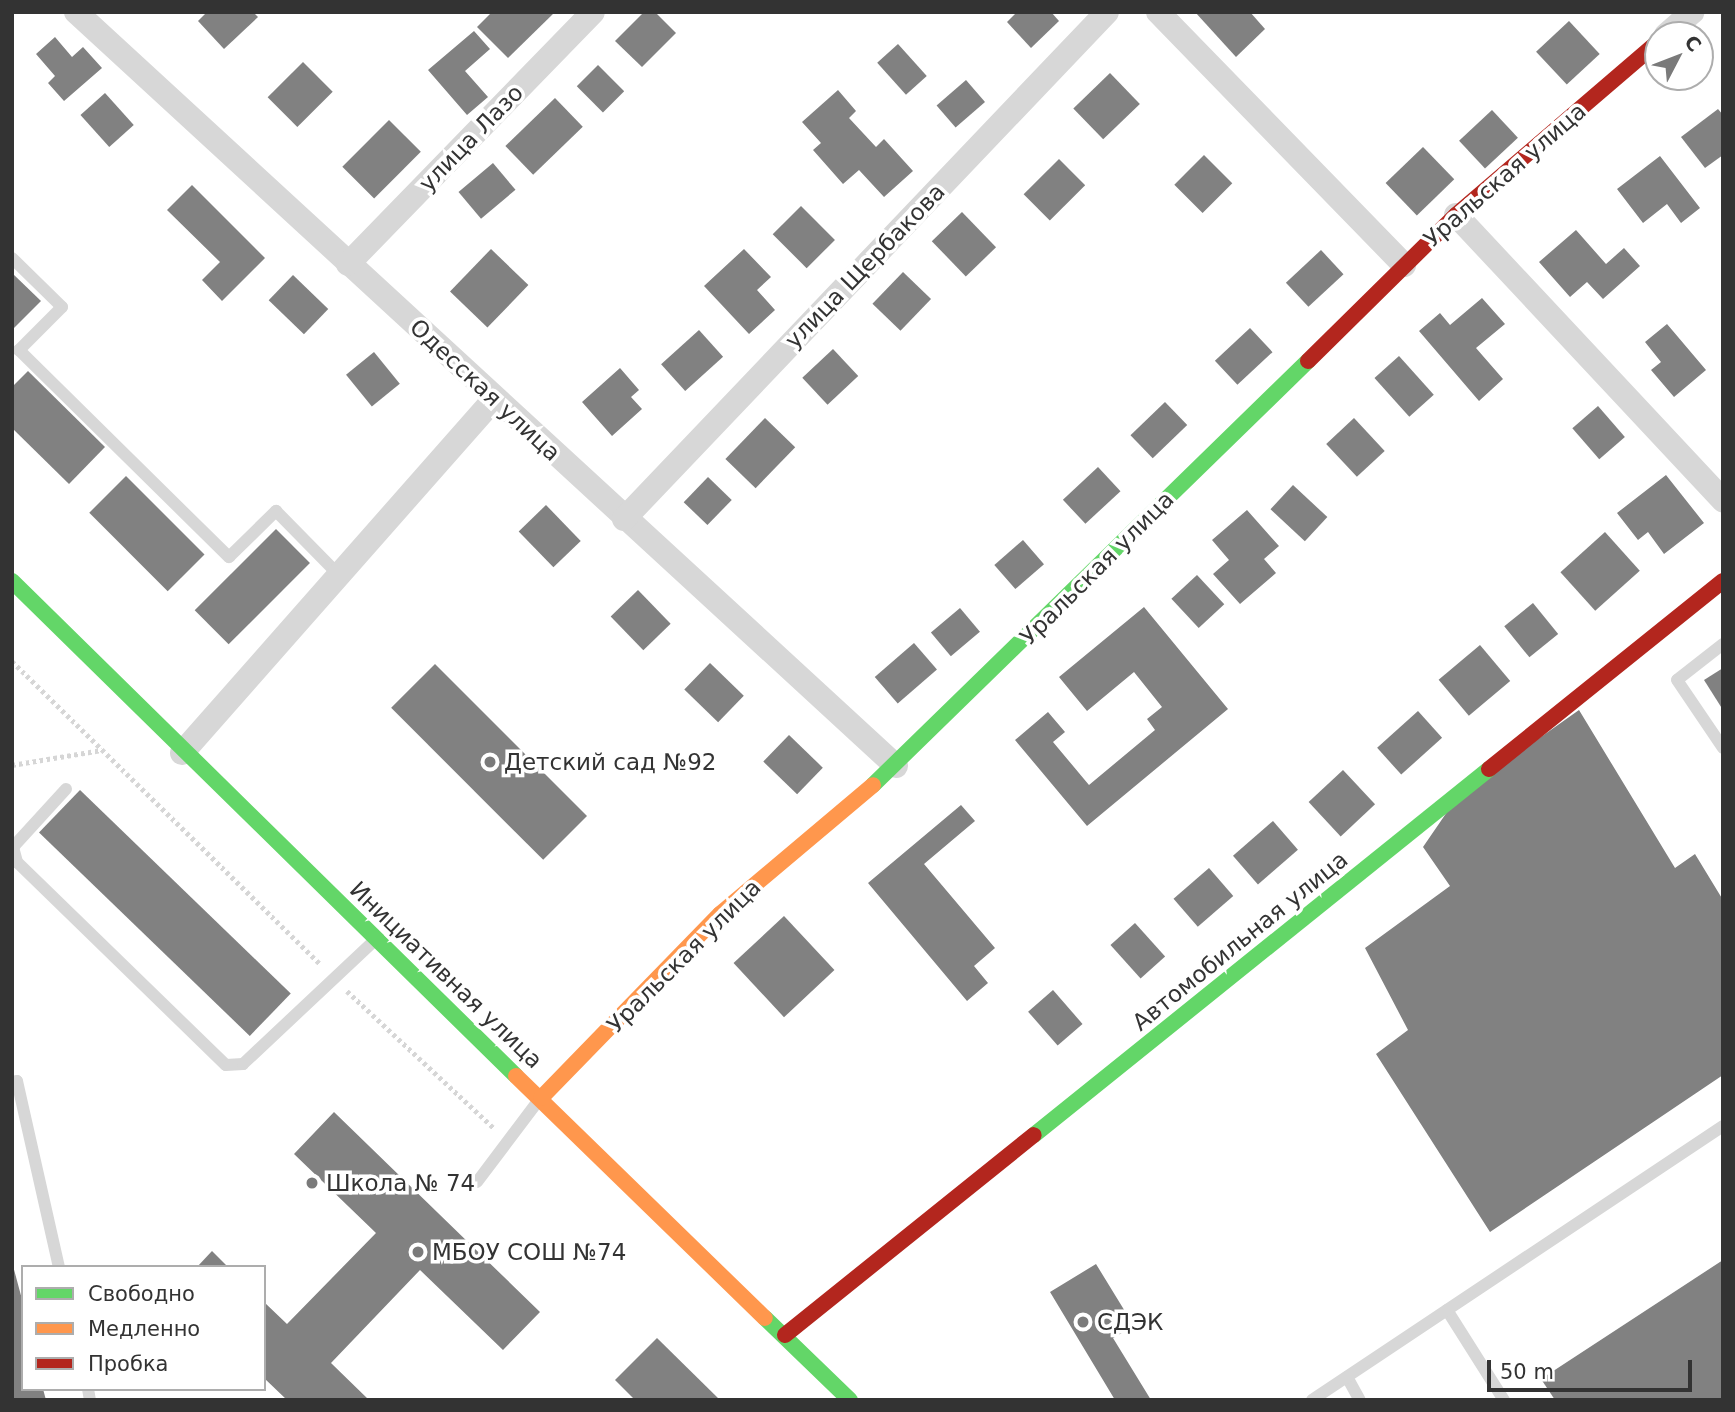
<!DOCTYPE html>
<html>
<head>
<meta charset="utf-8">
<style>
  body { margin:0 }
  #map { position:relative; width:1735px; height:1412px; overflow:hidden; background:#fff; font-family:"DejaVu Sans",sans-serif }
  div>[style] { position:absolute }
  .building>* { inset:0; background:#818181; transform-origin:0 0 }
  .path>* { height:4.5px; margin-top:-2.25px; transform-origin:0; background:repeating-linear-gradient(90deg,#d6d6d6 0 3.5px,transparent 0 7px) }
  .lane>* { height:12px; margin:-6px; padding:0 6px; transform-origin:6px; border-radius:6px; background:#d7d7d7 }
  .street>* { height:24px; margin:-12px; padding:0 12px; transform-origin:12px; border-radius:12px; background:#d7d7d7 }
  .fast>* { height:16px; margin:-8px; padding:0 8px; transform-origin:8px; border-radius:8px; background:#63d668 }
  .slow>* { height:16px; margin:-8px; padding:0 8px; transform-origin:8px; border-radius:8px; background:#ff974d }
  .jam>* { height:16px; margin:-8px; padding:0 8px; transform-origin:8px; border-radius:8px; background:#b3261e }
  .dots>* { width:19px; height:19px; translate:-50% -50%; box-sizing:border-box; border:4px solid #fff; border-radius:50% }
  span { translate:-50% -50%; white-space:nowrap; text-align:center; line-height:1.15; -webkit-text-stroke:7px #fff; paint-order:stroke }
  .street-label { font-size:23px; color:#333 }
  .poi-label { font-size:23px; color:#333 }
  .left { translate:0 -50%; text-align:left }
  .frame { position:absolute; inset:0; border:14px solid #333; pointer-events:none }
  .legend { position:absolute; left:21px; top:1265px; width:245px; height:126px; box-sizing:border-box; background:#fff; border:2px solid #adadad; margin:0; padding:9px 12px; list-style:none; font-size:21px; color:#333 }
  .legend li { display:flex; align-items:center; gap:14px; height:35px }
  .legend b { width:35px; border:2px solid #adadad }
  .north { position:absolute; left:1644px; top:21px; width:70px; height:70px; box-sizing:border-box; background:#fff; border:2px solid #adadad; border-radius:50%; rotate:48deg; font-size:19px; font-weight:700; line-height:28px; text-align:center; color:#333 }
  .north::after { content:''; display:block; margin:auto; width:24px; height:32px; background:#7a7a7a; clip-path:polygon(50% 0,100% 100%,50% 72%,0 100%) }
  .scale { position:absolute; left:1487px; top:1360px; width:205px; height:32px; box-sizing:border-box; border:4px solid #333; border-top:0; padding-left:9px; font-size:21px; line-height:24px; white-space:nowrap; color:#333; -webkit-text-stroke:5px #fff; paint-order:stroke }
</style>
</head>
<body>
<div id="map">
  <div class="building">
    <div style="clip-path:polygon(207px 12px,253px 12px,258px 17px,224px 49px,198px 21px)"></div>
    <div style="clip-path:polygon(492px 12px,555px 12px,508px 58px,477px 27px)"></div>
    <div style="clip-path:polygon(644px 12px,655px 12px,676px 33px,642px 67px,615px 41px)"></div>
    <div style="clip-path:polygon(1017px 12px,1051px 12px,1059px 21px,1031px 48px,1007px 22px)"></div>
    <div style="clip-path:polygon(1195px 12px,1250px 12px,1265px 29px,1236px 57px)"></div>
    <div style="left:1569px;top:21px;width:45px;height:45px;rotate:47deg"></div>
    <div style="clip-path:polygon(474px 31px,490px 49px,465px 71px,488px 97px,467px 115px,428px 70px)"></div>
    <div style="clip-path:polygon(55px 37px,72px 57px,83px 47px,102px 68px,64px 101px,48px 83px,55px 76px,36px 54px)"></div>
    <div style="left:898px;top:44px;width:43px;height:28px;rotate:48deg"></div>
    <div style="left:303px;top:62px;width:42px;height:50px;rotate:45deg"></div>
    <div style="left:598px;top:65px;width:37px;height:30px;rotate:45deg"></div>
    <div style="left:1110px;top:73px;width:43px;height:51px;rotate:46deg"></div>
    <div style="left:966px;top:80px;width:29px;height:39px;rotate:49deg"></div>
    <div style="clip-path:polygon(838px 90px,856px 111px,849px 118px,876px 147px,884px 139px,913px 171px,884px 197px,859px 170px,843px 184px,813px 150px,821px 143px,802px 122px)"></div>
    <div style="left:105px;top:93px;width:43px;height:33px;rotate:48deg"></div>
    <div style="left:555px;top:98px;width:40px;height:69px;rotate:46deg"></div>
    <div style="clip-path:polygon(1718px 109px,1723px 115px,1723px 155px,1705px 168px,1681px 137px)"></div>
    <div style="left:1492px;top:110px;width:38px;height:45px;rotate:47deg"></div>
    <div style="left:389px;top:120px;width:45px;height:66px;rotate:45deg"></div>
    <div style="left:1423px;top:147px;width:45px;height:52px;rotate:46deg"></div>
    <div style="left:1204px;top:155px;width:40px;height:42px;rotate:45deg"></div>
    <div style="clip-path:polygon(1660px 156px,1700px 208px,1681px 223px,1667px 204px,1643px 223px,1617px 189px)"></div>
    <div style="left:1059px;top:159px;width:37px;height:50px;rotate:45deg"></div>
    <div style="left:493px;top:163px;width:35px;height:45px;rotate:50deg"></div>
    <div style="clip-path:polygon(192px 185px,265px 258px,222px 301px,202px 280px,220px 262px,167px 210px)"></div>
    <div style="left:801px;top:206px;width:48px;height:40px;rotate:45deg"></div>
    <div style="left:962px;top:212px;width:49px;height:42px;rotate:46deg"></div>
    <div style="clip-path:polygon(1576px 230px,1606px 264px,1624px 248px,1640px 266px,1603px 299px,1587px 282px,1570px 297px,1539px 262px)"></div>
    <div style="left:491px;top:249px;width:52px;height:59px;rotate:44deg"></div>
    <div style="clip-path:polygon(744px 249px,771px 277px,757px 290px,775px 310px,749px 334px,704px 286px)"></div>
    <div style="left:1321px;top:250px;width:33px;height:48px;rotate:47deg"></div>
    <div style="left:903px;top:272px;width:39px;height:44px;rotate:44deg"></div>
    <div style="clip-path:polygon(12px 273px,41px 301px,12px 330px)"></div>
    <div style="left:293px;top:275px;width:49px;height:35px;rotate:44deg"></div>
    <div style="clip-path:polygon(1482px 298px,1505px 324px,1476px 348px,1503px 379px,1479px 401px,1419px 331px,1440px 313px,1450px 325px)"></div>
    <div style="clip-path:polygon(1667px 324px,1706px 370px,1674px 397px,1651px 370px,1661px 362px,1645px 342px)"></div>
    <div style="left:1250px;top:328px;width:33px;height:48px;rotate:47deg"></div>
    <div style="left:699px;top:330px;width:36px;height:51px;rotate:48deg"></div>
    <div style="left:833px;top:349px;width:37px;height:42px;rotate:47deg"></div>
    <div style="left:374px;top:352px;width:41px;height:36px;rotate:51deg"></div>
    <div style="left:1399px;top:356px;width:52px;height:33px;rotate:48deg"></div>
    <div style="clip-path:polygon(620px 368px,639px 390px,631px 397px,642px 409px,612px 436px,582px 402px)"></div>
    <div style="clip-path:polygon(28px 371px,105px 447px,69px 484px,12px 428px,12px 387px)"></div>
    <div style="left:1165px;top:402px;width:32px;height:48px;rotate:46deg"></div>
    <div style="left:1598px;top:406px;width:41px;height:34px;rotate:49deg"></div>
    <div style="left:765px;top:418px;width:42px;height:57px;rotate:44deg"></div>
    <div style="left:1354px;top:418px;width:45px;height:38px;rotate:47deg"></div>
    <div style="left:1098px;top:467px;width:33px;height:48px;rotate:47deg"></div>
    <div style="clip-path:polygon(1666px 475px,1704px 523px,1664px 554px,1648px 532px,1638px 540px,1617px 513px)"></div>
    <div style="left:126px;top:476px;width:111px;height:52px;rotate:45deg"></div>
    <div style="left:708px;top:477px;width:33px;height:35px;rotate:44deg"></div>
    <div style="left:1293px;top:485px;width:47px;height:33px;rotate:43deg"></div>
    <div style="left:546px;top:505px;width:50px;height:38px;rotate:46deg"></div>
    <div style="clip-path:polygon(1247px 510px,1279px 546px,1264px 559px,1276px 573px,1240px 604px,1213px 574px,1229px 560px,1212px 540px)"></div>
    <div style="left:276px;top:529px;width:48px;height:115px;rotate:45deg"></div>
    <div style="left:1605px;top:532px;width:52px;height:60px;rotate:48deg"></div>
    <div style="left:1023px;top:540px;width:32px;height:38px;rotate:49deg"></div>
    <div style="left:1197px;top:575px;width:40px;height:35px;rotate:47deg"></div>
    <div style="left:638px;top:590px;width:47px;height:38px;rotate:46deg"></div>
    <div style="left:1533px;top:603px;width:40px;height:37px;rotate:51deg"></div>
    <div style="clip-path:polygon(1144px 607px,1228px 709px,1087px 826px,1015px 740px,1048px 712px,1065px 732px,1053px 742px,1089px 785px,1155px 730px,1147px 719px,1162px 707px,1134px 672px,1087px 711px,1059px 677px)"></div>
    <div style="left:960px;top:608px;width:31px;height:38px;rotate:50deg"></div>
    <div style="left:914px;top:643px;width:35px;height:52px;rotate:49deg"></div>
    <div style="left:1480px;top:645px;width:47px;height:54px;rotate:50deg"></div>
    <div style="left:710px;top:663px;width:47px;height:37px;rotate:44deg"></div>
    <div style="left:435px;top:664px;width:215px;height:62px;rotate:45deg"></div>
    <div style="clip-path:polygon(1723px 668px,1723px 710px,1704px 680px)"></div>
    <div style="clip-path:polygon(1579px 710px,1675px 868px,1695px 854px,1723px 900px,1723px 1075px,1490px 1232px,1376px 1054px,1408px 1030px,1365px 948px,1450px 886px,1423px 847px,1458px 796px)"></div>
    <div style="left:1418px;top:711px;width:36px;height:55px;rotate:48deg"></div>
    <div style="left:789px;top:735px;width:47px;height:37px;rotate:44deg"></div>
    <div style="left:1343px;top:770px;width:47px;height:47px;rotate:47deg"></div>
    <div style="left:80px;top:790px;width:293px;height:59px;rotate:44deg"></div>
    <div style="clip-path:polygon(961px 805px,975px 821px,924px 864px,995px 948px,974px 966px,988px 983px,967px 1001px,868px 883px)"></div>
    <div style="left:1273px;top:821px;width:38px;height:53px;rotate:49deg"></div>
    <div style="left:1209px;top:868px;width:37px;height:47px;rotate:49deg"></div>
    <div style="left:784px;top:916px;width:74px;height:69px;rotate:47deg"></div>
    <div style="left:1135px;top:923px;width:45px;height:33px;rotate:48deg"></div>
    <div style="left:1053px;top:990px;width:45px;height:33px;rotate:49deg"></div>
    <div style="clip-path:polygon(334px 1112px,540px 1312px,503px 1350px,420px 1270px,331px 1363px,369px 1400px,287px 1400px,264px 1378px,264px 1302px,287px 1324px,376px 1233px,294px 1154px)"></div>
    <div style="clip-path:polygon(212px 1251px,228px 1267px,197px 1267px)"></div>
    <div style="clip-path:polygon(1723px 1260px,1723px 1400px,1555px 1400px,1541px 1379px)"></div>
    <div style="clip-path:polygon(12px 1262px,23px 1303px,23px 1389px,43px 1389px,46px 1400px,12px 1400px)"></div>
    <div style="clip-path:polygon(1096px 1264px,1134px 1326px,1113px 1338px,1151px 1400px,1115px 1400px,1050px 1292px)"></div>
    <div style="clip-path:polygon(657px 1338px,720px 1400px,635px 1400px,615px 1380px)"></div>
  </div>
  <div class="path">
    <div style="left:12px;top:661px;width:433px;rotate:44.5deg"></div>
    <div style="left:12px;top:765px;width:91px;rotate:-9.5deg"></div>
    <div style="left:347px;top:991px;width:201px;rotate:43deg"></div>
  </div>
  <div class="lane">
    <div style="left:12px;top:258px;width:70px;rotate:44.4deg"></div>
    <div style="left:62px;top:307px;width:61px;rotate:135deg"></div>
    <div style="left:19px;top:350px;width:295px;rotate:44.6deg"></div>
    <div style="left:229px;top:557px;width:66px;rotate:-44.4deg"></div>
    <div style="left:276px;top:511px;width:90px;rotate:45.5deg"></div>
    <div style="left:1723px;top:644px;width:58px;rotate:142deg"></div>
    <div style="left:1677px;top:680px;width:82px;rotate:55.9deg"></div>
    <div style="left:66px;top:789px;width:79px;rotate:132.4deg"></div>
    <div style="left:13px;top:847px;width:16px;rotate:75deg"></div>
    <div style="left:17px;top:862px;width:291px;rotate:44.2deg"></div>
    <div style="left:226px;top:1065px;width:17px;rotate:-3deg"></div>
    <div style="left:243px;top:1064px;width:178px;rotate:-43.2deg"></div>
    <div style="left:12px;top:1082px;width:5px;rotate:-11deg"></div>
    <div style="left:17px;top:1081px;width:191px;rotate:77.3deg"></div>
    <div style="left:477px;top:1182px;width:101px;rotate:-53deg"></div>
    <div style="left:1447px;top:1310px;width:107px;rotate:57.7deg"></div>
    <div style="left:1347px;top:1377px;width:26px;rotate:61deg"></div>
    <div style="left:88px;top:1389px;width:11px;rotate:80deg"></div>
    <div style="left:1312px;top:1400px;width:494px;rotate:-33.7deg"></div>
  </div>
  <div class="street">
    <div style="left:76px;top:12px;width:1114px;rotate:42.6deg"></div>
    <div style="left:1158px;top:12px;width:353px;rotate:45.8deg"></div>
    <div style="left:1666px;top:35px;width:35px;rotate:-41deg"></div>
    <div style="left:1456px;top:215px;width:391px;rotate:46.9deg"></div>
    <div style="left:348px;top:264px;width:351px;rotate:-45.8deg"></div>
    <div style="left:624px;top:519px;width:700px;rotate:-46.39deg"></div>
    <div style="left:182px;top:753px;width:473px;rotate:-48.6deg"></div>
  </div>
  <div class="fast">
    <div style="left:12px;top:581px;width:706px;rotate:44.48deg"></div>
    <div style="left:873px;top:785px;width:607px;rotate:-44.27deg"></div>
    <div style="left:1034px;top:1135px;width:584px;rotate:-38.81deg"></div>
    <div style="left:765px;top:1318px;width:118px;rotate:44deg"></div>
  </div>
  <div class="slow">
    <div style="left:516px;top:1076px;width:347px;rotate:44.2deg"></div>
    <div style="left:541px;top:1098px;width:257px;rotate:-45.8deg"></div>
    <div style="left:720px;top:914px;width:200px;rotate:-40.1deg"></div>
  </div>
  <div class="jam">
    <div style="left:1308px;top:361px;width:208px;rotate:-44.6deg"></div>
    <div style="left:1456px;top:215px;width:266px;rotate:-40.6deg"></div>
    <div style="left:1489px;top:769px;width:300px;rotate:-38.8deg"></div>
    <div style="left:785px;top:1335px;width:319px;rotate:-38.8deg"></div>
  </div>
  <div class="dots">
    <div style="left:490px;top:762px;background:#7a7a7a"></div>
    <div style="left:312px;top:1183px;background:#7a7a7a"></div>
    <div style="left:418px;top:1252px;background:#7a7a7a"></div>
    <div style="left:1083px;top:1322px;background:#7a7a7a"></div>
  </div>
  <div class="street-label">
    <span style="left:471px;top:138px;rotate:-46deg">улица Лазо</span>
    <span style="left:1505px;top:175px;rotate:-41deg">Уральская улица</span>
    <span style="left:865px;top:266px;rotate:-46deg">улица Щербакова</span>
    <span style="left:485px;top:390px;rotate:43deg">Одесская улица</span>
    <span style="left:1097px;top:568px;rotate:-45deg">Уральская улица</span>
    <span style="left:1240px;top:941px;rotate:-39deg">Автомобильная улица</span>
    <span style="left:684px;top:956px;rotate:-45deg">Уральская улица</span>
    <span style="left:446px;top:975px;rotate:44deg">Инициативная улица</span>
  </div>
  <div class="poi-label">
    <span class="left" style="left:504px;top:762px">Детский сад №92</span>
    <span class="left" style="left:326px;top:1183px">Школа № 74</span>
    <span class="left" style="left:432px;top:1252px">МБОУ СОШ №74</span>
    <span class="left" style="left:1097px;top:1322px">СДЭК</span>
  </div>
  <div class="frame"></div>
  <ul class="legend">
  <li><b style="height:9px;background:#63d668"></b>Свободно</li>
  <li><b style="height:9px;background:#ff974d"></b>Медленно</li>
  <li><b style="height:9px;background:#b3261e"></b>Пробка</li>
  </ul>
  <div class="north">С</div>
  <div class="scale">50 m</div>
</div>
</body>
</html>
